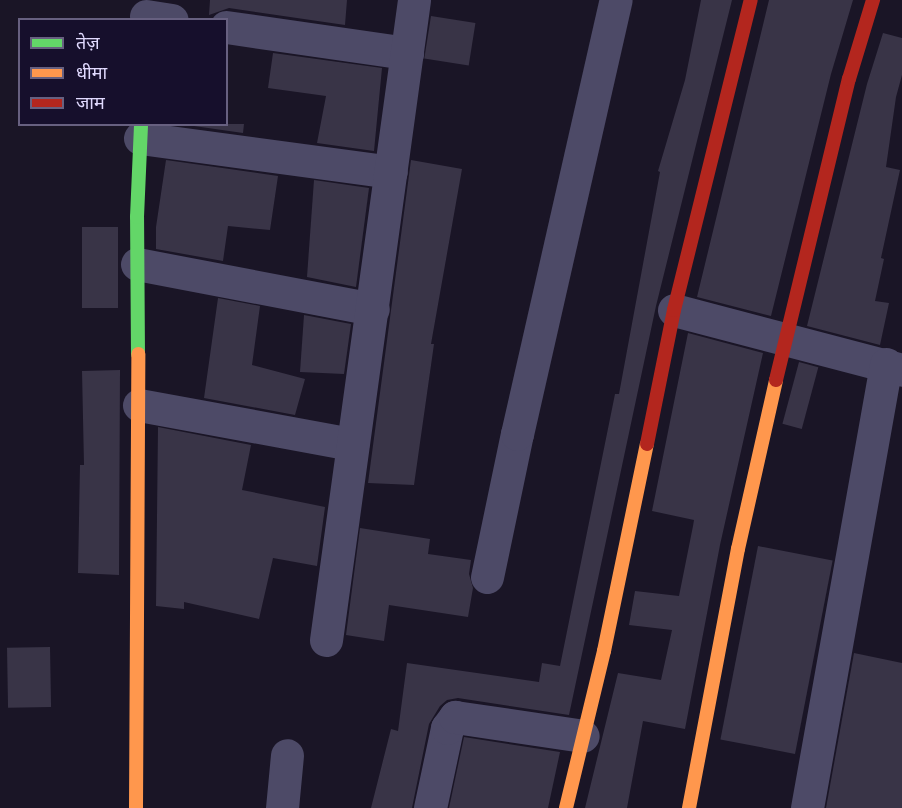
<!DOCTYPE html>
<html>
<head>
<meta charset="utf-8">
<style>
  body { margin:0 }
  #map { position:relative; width:902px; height:808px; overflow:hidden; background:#1a1526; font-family:"PT Sans Narrow","Noto Sans Devanagari",sans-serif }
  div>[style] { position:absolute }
  .building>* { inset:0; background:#393447; transform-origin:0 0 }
  .street>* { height:33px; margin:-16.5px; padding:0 16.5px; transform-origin:16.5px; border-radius:16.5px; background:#4d4a67 }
  .fast>* { height:14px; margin:-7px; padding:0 7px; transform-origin:7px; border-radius:7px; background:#63d668 }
  .slow>* { height:14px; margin:-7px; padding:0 7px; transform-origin:7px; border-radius:7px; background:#ff974d }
  .jam>* { height:14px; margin:-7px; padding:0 7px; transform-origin:7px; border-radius:7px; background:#b3261e }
  span { translate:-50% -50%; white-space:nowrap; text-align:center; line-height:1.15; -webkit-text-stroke:5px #160f2c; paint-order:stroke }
  .legend { position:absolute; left:18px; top:18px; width:210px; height:108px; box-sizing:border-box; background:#160f2c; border:2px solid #676080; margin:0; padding:8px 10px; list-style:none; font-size:18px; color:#e1daff }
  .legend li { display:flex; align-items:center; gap:12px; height:30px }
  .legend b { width:30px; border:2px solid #676080 }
</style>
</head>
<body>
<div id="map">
  <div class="building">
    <div style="clip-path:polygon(210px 0,347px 0,345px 25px,229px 8px,209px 15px)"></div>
    <div style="clip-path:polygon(701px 0,732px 0,656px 306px,569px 715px,458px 698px,447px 700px,440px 706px,429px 724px,412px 808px,371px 808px,391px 729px,398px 731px,407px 663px,539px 682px,542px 663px,560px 666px,615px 394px,619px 394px,660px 172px,658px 171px,685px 80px)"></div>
    <div style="clip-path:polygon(769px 0,853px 0,831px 74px,771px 316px,697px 297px)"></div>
    <div style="left:431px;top:16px;width:45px;height:43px;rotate:9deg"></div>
    <div style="clip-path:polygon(883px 33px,902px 38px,902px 75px,896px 97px,886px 167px,900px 170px,881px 258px,884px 259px,875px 301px,889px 303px,880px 345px,807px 326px,867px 84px)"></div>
    <div style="clip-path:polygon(273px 53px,382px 68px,374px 151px,317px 143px,326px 96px,268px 88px)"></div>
    <div style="clip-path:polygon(180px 124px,244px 124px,243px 133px)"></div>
    <div style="clip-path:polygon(166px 160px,278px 176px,270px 230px,228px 226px,223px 261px,156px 249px,156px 227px)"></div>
    <div style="clip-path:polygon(411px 160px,462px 169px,431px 344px,434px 344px,414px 485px,368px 483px)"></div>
    <div style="clip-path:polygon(314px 180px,369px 188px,356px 287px,307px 277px)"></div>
    <div style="left:82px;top:227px;width:36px;height:81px"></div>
    <div style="clip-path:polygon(218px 298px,260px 306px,252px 365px,305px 379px,295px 415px,204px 398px)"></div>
    <div style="clip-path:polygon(304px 315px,351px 324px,344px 374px,300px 372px)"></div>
    <div style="clip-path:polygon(688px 333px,763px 353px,720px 545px,685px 729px,643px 721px,627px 808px,585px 808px,618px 673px,661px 680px,672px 630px,629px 625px,635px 591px,679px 596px,693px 526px,694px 520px,652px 511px)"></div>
    <div style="left:799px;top:362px;width:20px;height:64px;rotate:15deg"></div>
    <div style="clip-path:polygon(120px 370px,119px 575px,78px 573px,80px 465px,84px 465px,82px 371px)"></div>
    <div style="clip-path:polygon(158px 427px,251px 445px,242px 490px,325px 507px,317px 566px,273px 558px,259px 619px,184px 602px,184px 609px,156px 606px)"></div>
    <div style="clip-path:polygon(360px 528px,430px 539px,428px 554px,471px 560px,469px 574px,473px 588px,468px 617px,389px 605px,384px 641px,346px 635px)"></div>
    <div style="left:758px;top:546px;width:76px;height:197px;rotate:11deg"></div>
    <div style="left:50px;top:647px;width:60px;height:43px;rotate:89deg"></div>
    <div style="clip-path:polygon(854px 653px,902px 663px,902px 808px,826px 808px)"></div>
    <div style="clip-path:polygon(464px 737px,560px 752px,548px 808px,449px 808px)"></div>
  </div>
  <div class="street">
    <div style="left:146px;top:16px;width:26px;rotate:9deg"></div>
    <div style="left:226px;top:27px;width:183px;rotate:8.2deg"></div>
    <div style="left:140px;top:138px;width:253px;rotate:7.7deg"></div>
    <div style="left:137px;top:264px;width:240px;rotate:10.8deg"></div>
    <div style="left:674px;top:310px;width:236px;rotate:14.7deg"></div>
    <div style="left:139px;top:405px;width:217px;rotate:10.4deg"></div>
    <div style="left:487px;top:577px;width:146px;rotate:-78.2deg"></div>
    <div style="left:517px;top:434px;width:445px;rotate:-77.2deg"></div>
    <div style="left:326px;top:640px;width:646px;rotate:-82.17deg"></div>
    <div style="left:282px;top:808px;width:53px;rotate:-84.6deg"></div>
    <div style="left:430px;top:808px;width:82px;rotate:-78deg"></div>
    <div style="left:447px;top:728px;width:14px;rotate:-54deg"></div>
    <div style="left:455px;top:717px;width:129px;rotate:8.4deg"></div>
    <div style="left:807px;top:808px;width:451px;rotate:-79.9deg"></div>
  </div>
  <div class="fast">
    <div style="left:138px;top:354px;width:137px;rotate:-90.4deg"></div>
    <div style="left:137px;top:217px;width:93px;rotate:-87.5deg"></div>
  </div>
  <div class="slow">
    <div style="left:136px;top:808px;width:454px;rotate:-89.7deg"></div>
    <div style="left:566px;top:808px;width:162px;rotate:-76.4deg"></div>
    <div style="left:604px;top:651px;width:211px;rotate:-78.3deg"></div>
    <div style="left:689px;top:808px;width:264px;rotate:-79.3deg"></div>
    <div style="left:738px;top:549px;width:173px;rotate:-77.3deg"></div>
  </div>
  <div class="jam">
    <div style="left:776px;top:380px;width:310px;rotate:-76.4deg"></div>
    <div style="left:849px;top:79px;width:83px;rotate:-73.1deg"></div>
    <div style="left:647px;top:444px;width:137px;rotate:-78.6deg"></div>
    <div style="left:674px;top:310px;width:319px;rotate:-76.1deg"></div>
  </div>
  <ul class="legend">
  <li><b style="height:8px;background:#63d668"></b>तेज़</li>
  <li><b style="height:8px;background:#ff974d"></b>धीमा</li>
  <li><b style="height:8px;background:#b3261e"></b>जाम</li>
  </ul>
</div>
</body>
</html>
